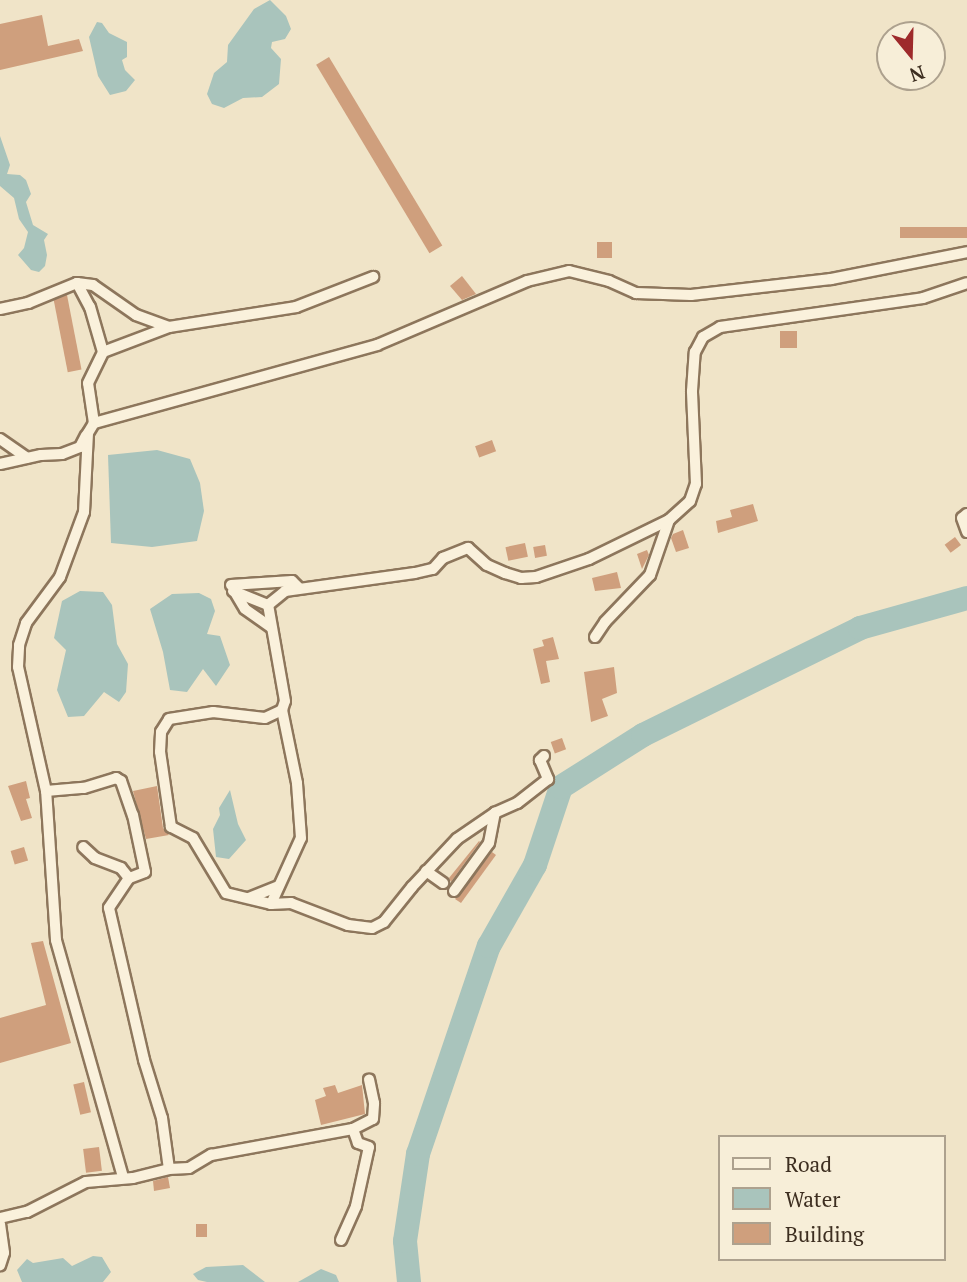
<!DOCTYPE html>
<html>
<head>
<meta charset="utf-8">
<style>
  body { margin:0 }
  #map { position:relative; width:967px; height:1282px; overflow:hidden; background:#f0e4c8; font-family:"PT Serif",serif }
  div>[style] { position:absolute }
  .water>* { inset:0; background:#a9c4bc }
  .river>* { height:24px; margin:-12px; padding:0 12px; transform-origin:12px; border-radius:12px; background:#a9c4bc }
  .building>* { inset:0; background:#cf9f7d; transform-origin:0 0 }
  .roads { filter:drop-shadow(2px 0 #8d765c) drop-shadow(-2px 0 #8d765c) drop-shadow(0 2px #8d765c) drop-shadow(0 -2px #8d765c) }
  .minor>* { height:10px; margin:-5px; padding:0 5px; transform-origin:5px; border-radius:5px; background:#faf1dc }
  span { translate:-50% -50%; white-space:nowrap; text-align:center; line-height:1.15; -webkit-text-stroke:5px #f7eed8; paint-order:stroke }
  .legend { position:absolute; left:718px; top:1135px; width:228px; height:126px; box-sizing:border-box; background:#f7eed8; border:2px solid #ada18e; margin:0; padding:9px 12px; list-style:none; font-size:21px; color:#3d2e20 }
  .legend li { display:flex; align-items:center; gap:14px; height:35px }
  .legend b { width:35px; border:2px solid #ada18e }
  .north { position:absolute; left:876px; top:21px; width:70px; height:70px; box-sizing:border-box; background:#f7eed8; border:2px solid #ada18e; border-radius:50%; rotate:161deg; font-size:19px; font-weight:700; line-height:28px; text-align:center; color:#3d2e20 }
  .north::after { content:''; display:block; margin:auto; width:24px; height:32px; background:#9e2a2b; clip-path:polygon(50% 0,100% 100%,50% 72%,0 100%) }
</style>
</head>
<body>
<div id="map">
  <div class="water">
    <div style="clip-path:polygon(270px 0,286px 16px,291px 29px,285px 39px,272px 42px,271px 48px,281px 59px,279px 84px,262px 97px,243px 98px,224px 108px,212px 104px,207px 94px,214px 73px,227px 62px,228px 45px,254px 9px)"></div>
    <div style="clip-path:polygon(97px 22px,102px 23px,109px 33px,127px 42px,127px 57px,122px 60px,125px 70px,135px 80px,126px 91px,110px 95px,98px 76px,89px 37px)"></div>
    <div style="clip-path:polygon(0 136px,10px 165px,7px 174px,20px 175px,26px 180px,31px 194px,26px 202px,33px 225px,48px 234px,44px 240px,47px 255px,45px 266px,39px 272px,31px 270px,18px 255px,24px 248px,28px 232px,19px 219px,14px 198px,0 186px)"></div>
    <div style="clip-path:polygon(157px 450px,190px 459px,200px 483px,204px 511px,197px 541px,152px 547px,111px 543px,108px 455px)"></div>
    <div style="clip-path:polygon(80px 591px,103px 592px,112px 605px,117px 644px,128px 664px,126px 692px,119px 702px,104px 692px,84px 716px,68px 717px,57px 690px,66px 650px,54px 638px,62px 601px)"></div>
    <div style="clip-path:polygon(199px 593px,211px 599px,215px 611px,207px 634px,220px 636px,230px 665px,216px 686px,203px 669px,187px 692px,170px 690px,163px 652px,150px 609px,172px 594px)"></div>
    <div style="clip-path:polygon(230px 790px,238px 824px,246px 840px,229px 859px,216px 857px,213px 829px,220px 815px,219px 808px)"></div>
    <div style="clip-path:polygon(93px 1256px,102px 1257px,111px 1272px,103px 1282px,22px 1282px,17px 1270px,27px 1259px,33px 1263px,63px 1258px,72px 1266px)"></div>
    <div style="clip-path:polygon(243px 1265px,265px 1282px,207px 1282px,198px 1280px,193px 1274px,206px 1267px)"></div>
    <div style="clip-path:polygon(321px 1269px,336px 1275px,339px 1282px,298px 1282px)"></div>
  </div>
  <div class="river">
    <div style="left:409px;top:1282px;width:41px;rotate:-95.6deg"></div>
    <div style="left:405px;top:1241px;width:88px;rotate:-81.5deg"></div>
    <div style="left:418px;top:1154px;width:220px;rotate:-71.2deg"></div>
    <div style="left:489px;top:946px;width:93px;rotate:-60.4deg"></div>
    <div style="left:535px;top:865px;width:82px;rotate:-71.6deg"></div>
    <div style="left:561px;top:787px;width:97px;rotate:-32.4deg"></div>
    <div style="left:643px;top:735px;width:242px;rotate:-26.2deg"></div>
    <div style="left:860px;top:628px;width:111px;rotate:-15.7deg"></div>
  </div>
  <div class="building">
    <div style="clip-path:polygon(42px 15px,48px 46px,79px 39px,83px 51px,0 70px,0 24px)"></div>
    <div style="left:329px;top:57px;width:220px;height:15px;rotate:59deg"></div>
    <div style="left:967px;top:227px;width:11px;height:67px;rotate:90deg"></div>
    <div style="left:597px;top:242px;width:15px;height:16px"></div>
    <div style="clip-path:polygon(462px 276px,476px 294px,462px 300px,450px 286px)"></div>
    <div style="left:67px;top:295px;width:76px;height:14px;rotate:79deg"></div>
    <div style="left:780px;top:331px;width:17px;height:17px"></div>
    <div style="left:492px;top:440px;width:12px;height:18px;rotate:70deg"></div>
    <div style="clip-path:polygon(753px 504px,758px 521px,718px 533px,716px 521px,732px 517px,730px 510px)"></div>
    <div style="clip-path:polygon(683px 530px,689px 548px,676px 552px,671px 538px,673px 534px)"></div>
    <div style="left:955px;top:537px;width:10px;height:13px;rotate:53deg"></div>
    <div style="left:525px;top:543px;width:14px;height:20px;rotate:78deg"></div>
    <div style="left:545px;top:545px;width:11px;height:12px;rotate:80deg"></div>
    <div style="clip-path:polygon(647px 550px,649px 555px,642px 569px,637px 554px)"></div>
    <div style="clip-path:polygon(617px 572px,621px 588px,595px 591px,592px 578px)"></div>
    <div style="clip-path:polygon(553px 637px,559px 659px,546px 661px,550px 682px,541px 684px,533px 649px,544px 646px,542px 640px)"></div>
    <div style="clip-path:polygon(614px 667px,617px 693px,602px 699px,608px 716px,591px 722px,584px 672px)"></div>
    <div style="left:562px;top:738px;width:12px;height:12px;rotate:70deg"></div>
    <div style="clip-path:polygon(26px 781px,30px 798px,26px 799px,32px 818px,21px 821px,8px 786px)"></div>
    <div style="clip-path:polygon(157px 786px,163px 828px,169px 835px,146px 839px,133px 791px)"></div>
    <div style="clip-path:polygon(479px 841px,480px 842px,451px 882px,449px 878px)"></div>
    <div style="left:24px;top:847px;width:14px;height:14px;rotate:73deg"></div>
    <div style="clip-path:polygon(492px 852px,496px 855px,461px 903px,455px 899px)"></div>
    <div style="clip-path:polygon(43px 941px,71px 1043px,0 1063px,0 1018px,46px 1005px,31px 943px)"></div>
    <div style="left:84px;top:1082px;width:31px;height:11px;rotate:77deg"></div>
    <div style="clip-path:polygon(335px 1085px,338px 1093px,362px 1085px,365px 1114px,321px 1125px,315px 1100px,326px 1096px,323px 1088px)"></div>
    <div style="left:99px;top:1147px;width:24px;height:16px;rotate:83deg"></div>
    <div style="clip-path:polygon(168px 1177px,170px 1188px,154px 1191px,153px 1181px)"></div>
    <div style="left:196px;top:1224px;width:11px;height:13px"></div>
  </div>
  <div class="roads">
    <div class="minor">
      <div style="left:77px;top:283px;width:27px;rotate:62deg"></div>
      <div style="left:90px;top:307px;width:47px;rotate:73.9deg"></div>
      <div style="left:0;top:309px;width:29px;rotate:-12deg"></div>
      <div style="left:28px;top:303px;width:53px;rotate:-22.2deg"></div>
      <div style="left:77px;top:283px;width:16px;rotate:7deg"></div>
      <div style="left:93px;top:285px;width:52px;rotate:34.9deg"></div>
      <div style="left:136px;top:315px;width:35px;rotate:20deg"></div>
      <div style="left:94px;top:423px;width:40px;rotate:-98.5deg"></div>
      <div style="left:88px;top:383px;width:34px;rotate:-64deg"></div>
      <div style="left:103px;top:352px;width:71px;rotate:-20.7deg"></div>
      <div style="left:169px;top:327px;width:129px;rotate:-8.9deg"></div>
      <div style="left:296px;top:307px;width:83px;rotate:-21.3deg"></div>
      <div style="left:0;top:439px;width:33px;rotate:35deg"></div>
      <div style="left:0;top:464px;width:42px;rotate:-12.4deg"></div>
      <div style="left:41px;top:455px;width:21px;rotate:-3deg"></div>
      <div style="left:62px;top:454px;width:19px;rotate:-21deg"></div>
      <div style="left:80px;top:447px;width:13px;rotate:-63deg"></div>
      <div style="left:967px;top:514px;width:6px;rotate:141deg"></div>
      <div style="left:962px;top:518px;width:15px;rotate:70deg"></div>
      <div style="left:231px;top:585px;width:61px;rotate:-3.8deg"></div>
      <div style="left:292px;top:581px;width:10px;rotate:45deg"></div>
      <div style="left:233px;top:591px;width:38px;rotate:22deg"></div>
      <div style="left:236px;top:594px;width:17px;rotate:59deg"></div>
      <div style="left:245px;top:609px;width:32px;rotate:35deg"></div>
      <div style="left:595px;top:637px;width:18px;rotate:-56deg"></div>
      <div style="left:605px;top:622px;width:65px;rotate:-46.2deg"></div>
      <div style="left:650px;top:575px;width:58px;rotate:-70.9deg"></div>
      <div style="left:544px;top:756px;width:6px;rotate:135deg"></div>
      <div style="left:540px;top:760px;width:21px;rotate:67deg"></div>
      <div style="left:548px;top:779px;width:39px;rotate:142deg"></div>
      <div style="left:517px;top:803px;width:24px;rotate:156deg"></div>
      <div style="left:495px;top:813px;width:46px;rotate:145.6deg"></div>
      <div style="left:457px;top:839px;width:66px;rotate:133.2deg"></div>
      <div style="left:412px;top:887px;width:45px;rotate:128.7deg"></div>
      <div style="left:384px;top:922px;width:13px;rotate:153deg"></div>
      <div style="left:372px;top:928px;width:24px;rotate:-173deg"></div>
      <div style="left:348px;top:925px;width:61px;rotate:-158.9deg"></div>
      <div style="left:291px;top:903px;width:20px;rotate:177deg"></div>
      <div style="left:271px;top:904px;width:46px;rotate:-166.3deg"></div>
      <div style="left:226px;top:893px;width:64px;rotate:-121deg"></div>
      <div style="left:193px;top:838px;width:25px;rotate:-153deg"></div>
      <div style="left:171px;top:827px;width:76px;rotate:-98.3deg"></div>
      <div style="left:160px;top:752px;width:20px;rotate:-87deg"></div>
      <div style="left:161px;top:732px;width:15px;rotate:-58deg"></div>
      <div style="left:169px;top:719px;width:45px;rotate:-9deg"></div>
      <div style="left:213px;top:712px;width:52px;rotate:6.6deg"></div>
      <div style="left:265px;top:718px;width:19px;rotate:-25deg"></div>
      <div style="left:282px;top:710px;width:9px;rotate:-72deg"></div>
      <div style="left:285px;top:701px;width:97px;rotate:-100deg"></div>
      <div style="left:268px;top:605px;width:22px;rotate:-39deg"></div>
      <div style="left:285px;top:591px;width:131px;rotate:-7.9deg"></div>
      <div style="left:415px;top:573px;width:18px;rotate:-13deg"></div>
      <div style="left:433px;top:569px;width:15px;rotate:-48deg"></div>
      <div style="left:443px;top:558px;width:27px;rotate:-22deg"></div>
      <div style="left:468px;top:548px;width:25px;rotate:42deg"></div>
      <div style="left:487px;top:565px;width:20px;rotate:24deg"></div>
      <div style="left:505px;top:573px;width:17px;rotate:17deg"></div>
      <div style="left:521px;top:578px;width:15px;rotate:-4deg"></div>
      <div style="left:536px;top:577px;width:56px;rotate:-18.8deg"></div>
      <div style="left:589px;top:559px;width:89px;rotate:-26deg"></div>
      <div style="left:669px;top:520px;width:28px;rotate:-42deg"></div>
      <div style="left:690px;top:501px;width:18px;rotate:-71deg"></div>
      <div style="left:696px;top:484px;width:93px;rotate:-92.5deg"></div>
      <div style="left:692px;top:391px;width:39px;rotate:-86deg"></div>
      <div style="left:695px;top:352px;width:17px;rotate:-62deg"></div>
      <div style="left:703px;top:337px;width:20px;rotate:-30deg"></div>
      <div style="left:720px;top:327px;width:205px;rotate:-8.1deg"></div>
      <div style="left:923px;top:298px;width:46px;rotate:-18.8deg"></div>
      <div style="left:46px;top:791px;width:38px;rotate:-5deg"></div>
      <div style="left:84px;top:788px;width:34px;rotate:-17deg"></div>
      <div style="left:116px;top:778px;width:6px;rotate:31deg"></div>
      <div style="left:121px;top:781px;width:36px;rotate:71deg"></div>
      <div style="left:133px;top:815px;width:58px;rotate:78.1deg"></div>
      <div style="left:145px;top:872px;width:17px;rotate:159deg"></div>
      <div style="left:129px;top:878px;width:13px;rotate:-129deg"></div>
      <div style="left:121px;top:868px;width:28px;rotate:-159deg"></div>
      <div style="left:95px;top:858px;width:16px;rotate:-137deg"></div>
      <div style="left:426px;top:871px;width:21px;rotate:35deg"></div>
      <div style="left:129px;top:878px;width:36px;rotate:124deg"></div>
      <div style="left:109px;top:908px;width:156px;rotate:77deg"></div>
      <div style="left:144px;top:1060px;width:61px;rotate:72.8deg"></div>
      <div style="left:162px;top:1118px;width:51px;rotate:82.2deg"></div>
      <div style="left:454px;top:891px;width:59px;rotate:-53.9deg"></div>
      <div style="left:489px;top:843px;width:31px;rotate:-79deg"></div>
      <div style="left:249px;top:898px;width:31px;rotate:-22deg"></div>
      <div style="left:271px;top:904px;width:72px;rotate:-65.6deg"></div>
      <div style="left:301px;top:838px;width:55px;rotate:-94.2deg"></div>
      <div style="left:297px;top:783px;width:75px;rotate:-101.6deg"></div>
      <div style="left:123px;top:1177px;width:246px;rotate:-105.8deg"></div>
      <div style="left:56px;top:940px;width:149px;rotate:-93.8deg"></div>
      <div style="left:46px;top:791px;width:127px;rotate:-102.7deg"></div>
      <div style="left:18px;top:667px;width:22px;rotate:-87deg"></div>
      <div style="left:19px;top:645px;width:23px;rotate:-72deg"></div>
      <div style="left:26px;top:623px;width:57px;rotate:-53.5deg"></div>
      <div style="left:60px;top:577px;width:69px;rotate:-69.7deg"></div>
      <div style="left:84px;top:512px;width:79px;rotate:-87.1deg"></div>
      <div style="left:88px;top:433px;width:12px;rotate:-59deg"></div>
      <div style="left:94px;top:423px;width:294px;rotate:-15.4deg"></div>
      <div style="left:377px;top:345px;width:163px;rotate:-23.1deg"></div>
      <div style="left:527px;top:281px;width:43px;rotate:-13.4deg"></div>
      <div style="left:569px;top:271px;width:41px;rotate:14deg"></div>
      <div style="left:609px;top:281px;width:30px;rotate:24deg"></div>
      <div style="left:636px;top:293px;width:55px;rotate:2.1deg"></div>
      <div style="left:691px;top:295px;width:141px;rotate:-6.5deg"></div>
      <div style="left:831px;top:279px;width:139px;rotate:-11.2deg"></div>
      <div style="left:0;top:1218px;width:28px;rotate:-13deg"></div>
      <div style="left:27px;top:1212px;width:66px;rotate:-27deg"></div>
      <div style="left:86px;top:1182px;width:47px;rotate:-4.9deg"></div>
      <div style="left:133px;top:1178px;width:37px;rotate:-14deg"></div>
      <div style="left:169px;top:1169px;width:20px;rotate:-3deg"></div>
      <div style="left:189px;top:1168px;width:26px;rotate:-31deg"></div>
      <div style="left:211px;top:1155px;width:144px;rotate:-10.4deg"></div>
      <div style="left:353px;top:1129px;width:22px;rotate:-27deg"></div>
      <div style="left:373px;top:1119px;width:16px;rotate:-86deg"></div>
      <div style="left:374px;top:1103px;width:24px;rotate:-102deg"></div>
      <div style="left:0;top:1224px;width:29px;rotate:82deg"></div>
      <div style="left:4px;top:1253px;width:13px;rotate:108deg"></div>
      <div style="left:341px;top:1240px;width:37px;rotate:-66deg"></div>
      <div style="left:356px;top:1206px;width:60px;rotate:-77.6deg"></div>
      <div style="left:369px;top:1147px;width:12px;rotate:-160deg"></div>
      <div style="left:358px;top:1143px;width:15px;rotate:-110deg"></div>
    </div>
  </div>
  <ul class="legend">
  <li><b style="height:9px;background:#faf1dc"></b>Road</li>
  <li><b style="height:19px;background:#a9c4bc"></b>Water</li>
  <li><b style="height:19px;background:#cf9f7d"></b>Building</li>
  </ul>
  <div class="north">N</div>
</div>
</body>
</html>
